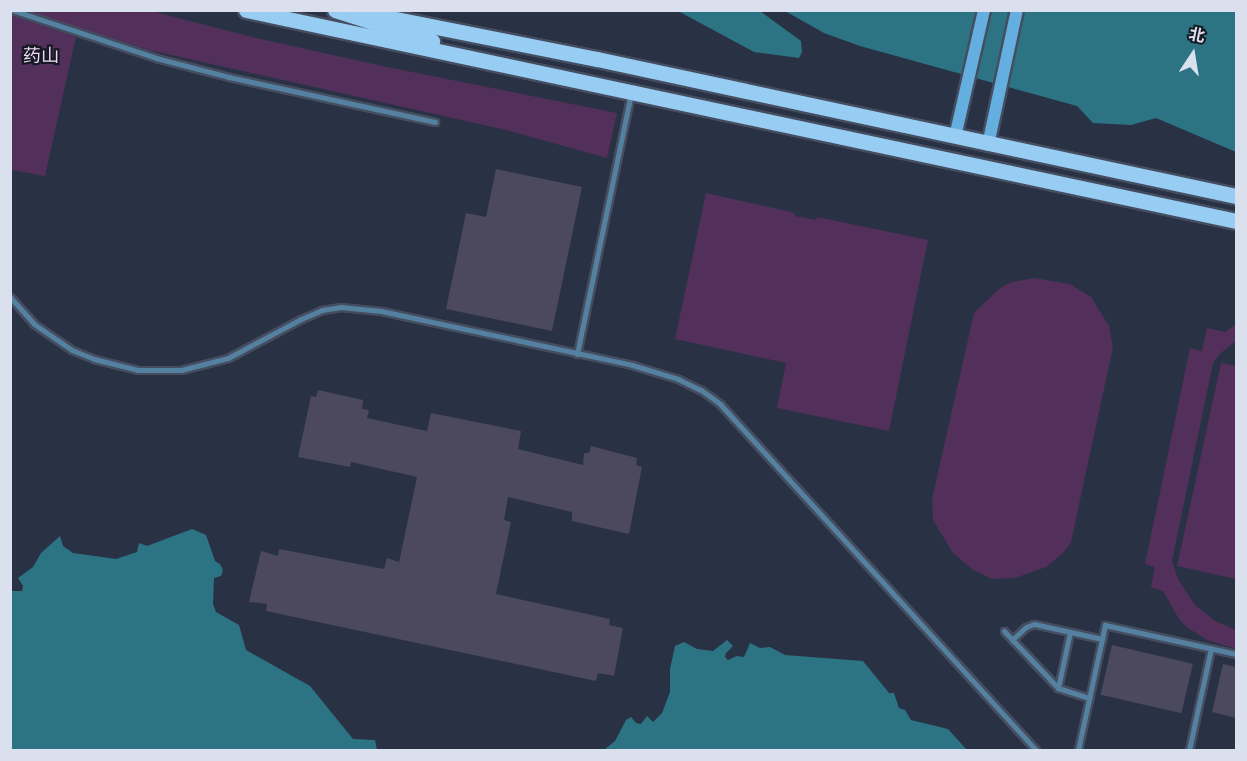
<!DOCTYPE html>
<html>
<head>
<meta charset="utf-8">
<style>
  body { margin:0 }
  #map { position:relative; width:1247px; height:761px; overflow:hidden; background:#293145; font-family:Overpass,"Noto Sans SC",sans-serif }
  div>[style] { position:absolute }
  .green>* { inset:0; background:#52305b }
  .water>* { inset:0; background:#2c7483 }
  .building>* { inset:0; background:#4c485e; transform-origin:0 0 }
  .roads { filter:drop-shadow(2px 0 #454d60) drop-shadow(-2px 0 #454d60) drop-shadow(0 2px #454d60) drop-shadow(0 -2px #454d60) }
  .lane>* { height:5px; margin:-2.5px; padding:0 2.5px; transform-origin:2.5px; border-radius:2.5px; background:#5581a0 }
  .secondary>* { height:12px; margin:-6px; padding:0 6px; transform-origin:6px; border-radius:6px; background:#64aee0 }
  .primary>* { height:15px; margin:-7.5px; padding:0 7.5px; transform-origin:7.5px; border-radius:7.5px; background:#97ccf3 }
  span { translate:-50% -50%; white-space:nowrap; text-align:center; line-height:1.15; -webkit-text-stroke:4.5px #151923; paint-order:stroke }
  .park-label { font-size:18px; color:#f1d8f7 }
  .frame { position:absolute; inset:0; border:12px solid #dae0ed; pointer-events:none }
  .north { position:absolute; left:1163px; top:24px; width:60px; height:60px; -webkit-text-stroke:4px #151923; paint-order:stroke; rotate:12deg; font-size:16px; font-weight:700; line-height:24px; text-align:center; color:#dae0ed }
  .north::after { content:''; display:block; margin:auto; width:21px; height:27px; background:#dae0ed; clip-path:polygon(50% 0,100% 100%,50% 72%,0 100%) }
</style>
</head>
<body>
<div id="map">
  <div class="green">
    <div style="clip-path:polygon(25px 11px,151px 11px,256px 38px,387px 67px,617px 113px,607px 158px,506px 130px,149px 50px)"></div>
    <div style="clip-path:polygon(11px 15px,76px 37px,45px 176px,11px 170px)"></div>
    <div style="clip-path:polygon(706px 193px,795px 213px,795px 216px,816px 220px,817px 217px,928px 240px,889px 431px,777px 408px,786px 363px,675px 339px)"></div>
    <div style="clip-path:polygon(1034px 278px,1070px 284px,1091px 297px,1109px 326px,1113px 347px,1071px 542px,1064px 552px,1046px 567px,1015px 578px,992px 579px,973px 570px,953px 553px,933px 520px,932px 499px,974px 313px,1000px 288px,1012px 282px)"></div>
    <div style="clip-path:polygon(1236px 324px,1236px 341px,1222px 352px,1213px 363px,1172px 561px,1178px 579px,1195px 605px,1215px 621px,1236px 630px,1236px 649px,1207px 640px,1188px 628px,1179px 619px,1163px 591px,1151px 587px,1155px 567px,1145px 564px,1190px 348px,1202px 351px,1207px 328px,1225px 332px)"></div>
    <div style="clip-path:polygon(1221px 363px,1236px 366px,1236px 579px,1177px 566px)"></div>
  </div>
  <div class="water">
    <div style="clip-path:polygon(678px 11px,760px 11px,801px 41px,802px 52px,799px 58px,754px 52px)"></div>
    <div style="clip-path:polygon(785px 11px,1236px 11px,1236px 152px,1156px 118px,1131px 125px,1093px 123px,1077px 106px,860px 46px,824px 33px)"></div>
    <div style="clip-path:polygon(192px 529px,206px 535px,215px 561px,220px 564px,223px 570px,221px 576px,214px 578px,213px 604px,216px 612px,239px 625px,246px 650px,310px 686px,353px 739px,375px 740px,377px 750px,11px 750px,10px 591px,22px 591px,23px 586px,18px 578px,33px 567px,41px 553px,60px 536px,63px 546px,73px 553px,116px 559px,137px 552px,139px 543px,147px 546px)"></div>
    <div style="clip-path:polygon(727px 640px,733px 646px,726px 653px,725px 657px,728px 660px,737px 656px,744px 657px,750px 643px,760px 648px,770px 647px,785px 655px,863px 661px,889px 693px,894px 693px,899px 708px,905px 710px,911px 720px,948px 729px,967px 750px,604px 750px,615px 741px,626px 720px,631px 717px,636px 723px,641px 724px,647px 716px,653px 722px,662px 713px,670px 692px,670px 669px,675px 646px,684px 642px,697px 649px,713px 651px)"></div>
  </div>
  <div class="building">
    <div style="clip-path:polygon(496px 169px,582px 187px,552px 331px,446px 309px,466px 213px,486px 217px)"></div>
    <div style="clip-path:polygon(318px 390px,363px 400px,362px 409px,369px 410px,367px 418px,427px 431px,431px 413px,521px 431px,518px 449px,583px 465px,584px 453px,589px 453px,591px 446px,637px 458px,636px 465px,642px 467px,629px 534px,572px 521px,572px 512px,508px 497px,504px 520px,511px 522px,496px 594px,610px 619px,609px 625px,623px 628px,614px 676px,598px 673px,596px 681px,266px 611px,267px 604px,249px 602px,261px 551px,278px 556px,279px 549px,384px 569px,387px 558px,399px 562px,417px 477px,351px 462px,350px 467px,298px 457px,311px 396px,316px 397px)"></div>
    <div style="left:1112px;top:645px;width:83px;height:51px;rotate:13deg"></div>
    <div style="clip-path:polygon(1223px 664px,1236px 667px,1236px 718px,1212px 712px)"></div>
  </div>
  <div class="roads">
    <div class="lane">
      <div style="left:12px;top:10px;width:152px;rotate:18.4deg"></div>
      <div style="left:156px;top:58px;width:75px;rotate:14.6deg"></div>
      <div style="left:229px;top:77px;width:211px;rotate:12.3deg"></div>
      <div style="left:10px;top:297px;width:36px;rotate:48deg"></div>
      <div style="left:34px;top:324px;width:46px;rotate:34.4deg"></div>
      <div style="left:72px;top:350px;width:24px;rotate:22deg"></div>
      <div style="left:94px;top:359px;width:45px;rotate:14deg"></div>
      <div style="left:138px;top:370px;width:43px"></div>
      <div style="left:181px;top:370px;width:49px;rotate:-14.3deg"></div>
      <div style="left:228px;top:358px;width:83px;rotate:-28.1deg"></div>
      <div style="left:301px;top:319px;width:23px;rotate:-23deg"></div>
      <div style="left:322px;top:310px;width:19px;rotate:-9deg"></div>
      <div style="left:341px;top:307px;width:40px;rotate:5.7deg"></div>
      <div style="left:381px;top:311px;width:257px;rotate:12.1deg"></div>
      <div style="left:632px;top:365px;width:48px;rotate:16.9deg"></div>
      <div style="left:678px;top:379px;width:25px;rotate:26deg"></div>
      <div style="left:701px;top:390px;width:24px;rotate:36deg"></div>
      <div style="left:720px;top:404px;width:469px;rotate:47.6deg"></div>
      <div style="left:577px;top:354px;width:266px;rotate:-78.3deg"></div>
      <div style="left:1004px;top:631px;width:79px;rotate:46.5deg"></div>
      <div style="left:1058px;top:688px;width:33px;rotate:18deg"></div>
      <div style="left:1012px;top:640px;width:19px;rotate:-43deg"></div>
      <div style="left:1026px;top:627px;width:9px;rotate:-21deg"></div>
      <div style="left:1034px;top:624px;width:70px;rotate:12.4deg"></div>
      <div style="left:1058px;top:688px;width:57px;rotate:-77.9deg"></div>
      <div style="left:1078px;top:750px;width:128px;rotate:-77.8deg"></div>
      <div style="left:1105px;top:625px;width:134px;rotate:12.5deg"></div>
      <div style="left:1189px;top:750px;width:104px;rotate:-77.8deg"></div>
    </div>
    <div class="secondary">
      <div style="left:955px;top:137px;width:130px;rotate:-77.1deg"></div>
      <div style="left:988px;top:145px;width:138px;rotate:-77.9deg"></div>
    </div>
    <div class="primary">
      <div style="left:246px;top:10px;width:1012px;rotate:12.03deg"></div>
      <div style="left:335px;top:10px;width:102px;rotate:17.7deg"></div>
      <div style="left:351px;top:10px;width:251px;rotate:11.3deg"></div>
      <div style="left:597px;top:59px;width:654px;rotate:12.1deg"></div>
    </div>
  </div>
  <div class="park-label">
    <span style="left:41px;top:58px">药山</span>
  </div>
  <div class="frame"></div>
  <div class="north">北</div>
</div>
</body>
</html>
